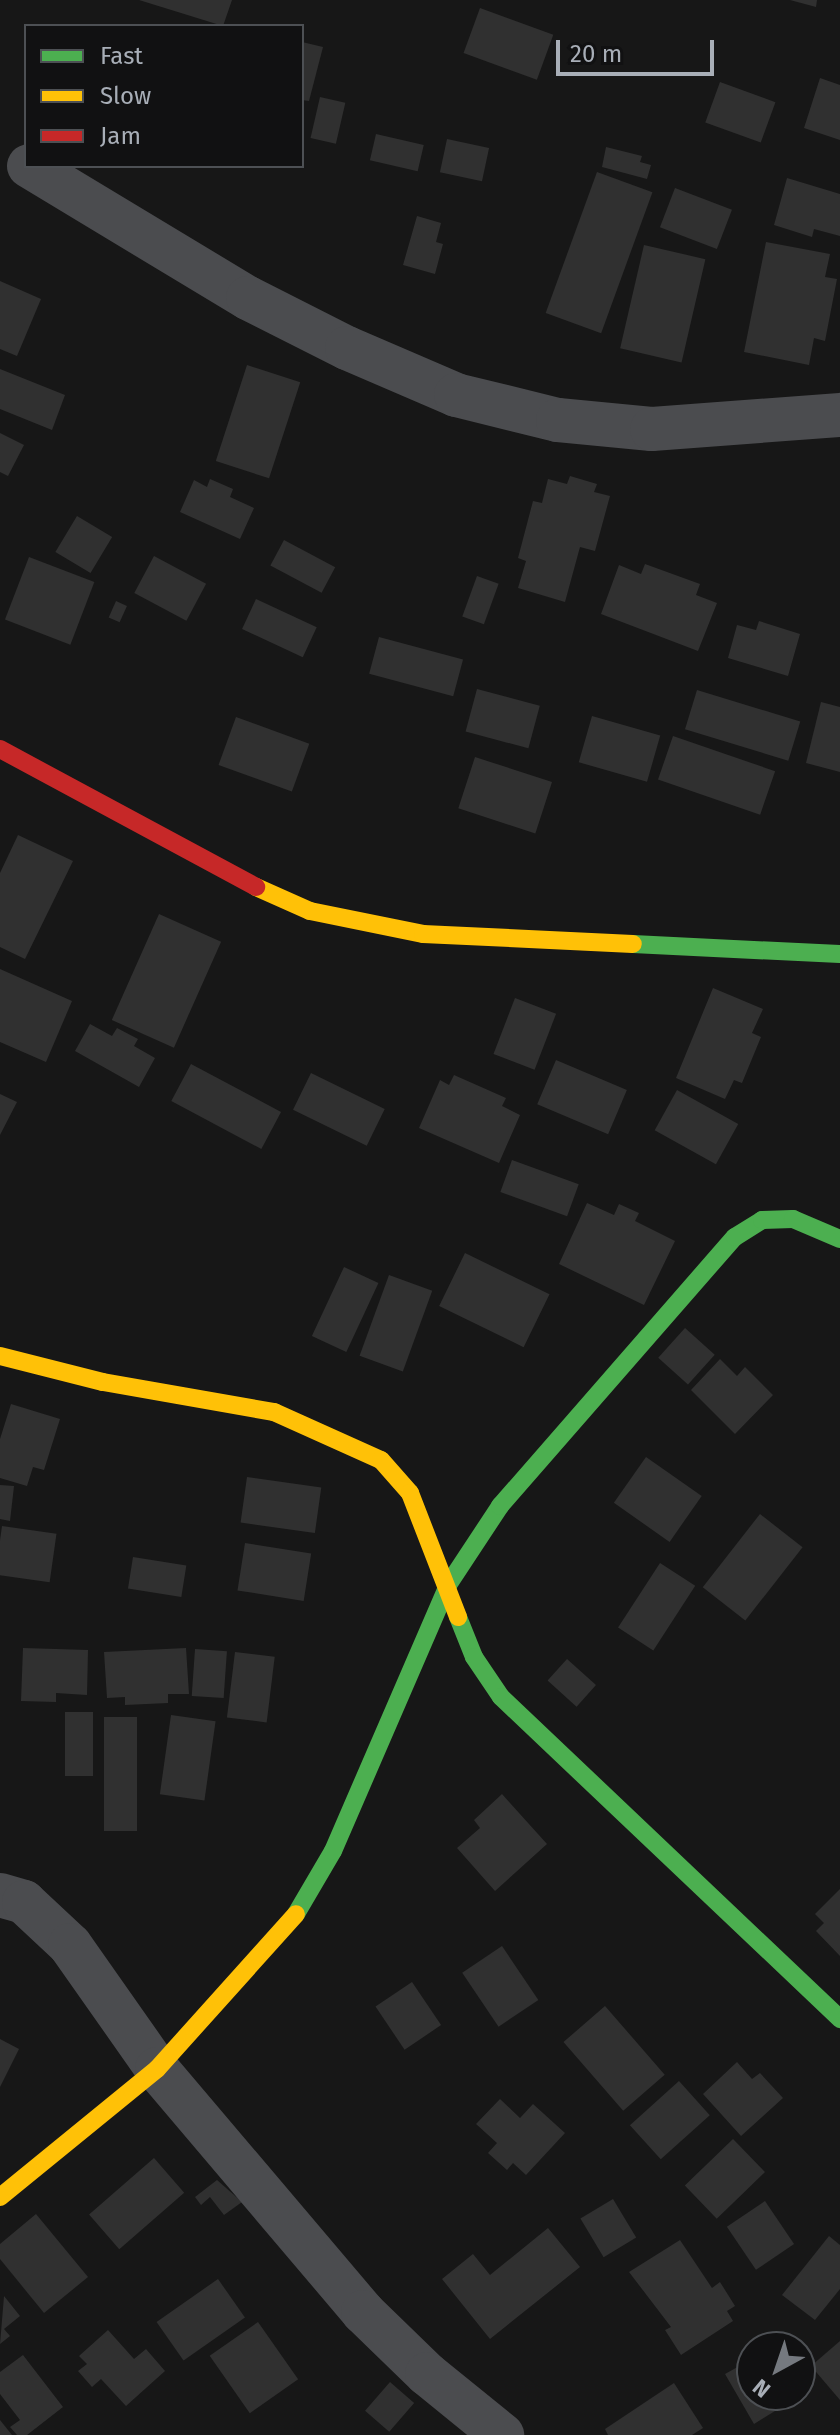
<!DOCTYPE html>
<html>
<head>
<meta charset="utf-8">
<style>
  body { margin:0 }
  #map { position:relative; width:840px; height:2435px; overflow:hidden; background:#171717; font-family:"Fira Sans",sans-serif }
  div>[style] { position:absolute }
  .building>* { inset:0; background:#303030; transform-origin:0 0 }
  .street>* { height:44px; margin:-22px; padding:0 22px; transform-origin:22px; border-radius:22px; background:#4b4c4f }
  .fast>* { height:18px; margin:-9px; padding:0 9px; transform-origin:9px; border-radius:9px; background:#4caf50 }
  .slow>* { height:18px; margin:-9px; padding:0 9px; transform-origin:9px; border-radius:9px; background:#ffc107 }
  .jam>* { height:18px; margin:-9px; padding:0 9px; transform-origin:9px; border-radius:9px; background:#c62828 }
  span { translate:-50% -50%; white-space:nowrap; text-align:center; line-height:1.15; -webkit-text-stroke:6px #111112; paint-order:stroke }
  .legend { position:absolute; left:24px; top:24px; width:280px; height:144px; box-sizing:border-box; background:#111112; border:2px solid #4d5054; margin:0; padding:10px 14px; list-style:none; font-size:24px; color:#a8aeb7 }
  .legend li { display:flex; align-items:center; gap:16px; height:40px }
  .legend b { width:40px; border:2px solid #4d5054 }
  .north { position:absolute; left:736px; top:2331px; width:80px; height:80px; box-sizing:border-box; background:#111112; border:2px solid #4d5054; border-radius:50%; rotate:220deg; font-size:22px; font-weight:700; line-height:32px; text-align:center; color:#a8aeb7 }
  .north::after { content:''; display:block; margin:auto; width:28px; height:36px; background:#75797f; clip-path:polygon(50% 0,100% 100%,50% 72%,0 100%) }
  .scale { position:absolute; left:556px; top:40px; width:158px; height:36px; box-sizing:border-box; border:4px solid #a8aeb7; border-top:0; padding-left:10px; font-size:24px; line-height:28px; white-space:nowrap; color:#a8aeb7; -webkit-text-stroke:6px #111112; paint-order:stroke }
</style>
</head>
<body>
<div id="map">
  <div class="building">
    <div style="clip-path:polygon(139px 0,232px 0,223px 26px)"></div>
    <div style="clip-path:polygon(790px 0,817px 0,816px 7px)"></div>
    <div style="left:480px;top:8px;width:78px;height:48px;rotate:20deg"></div>
    <div style="clip-path:polygon(302px 42px,323px 47px,309px 101px,302px 100px)"></div>
    <div style="clip-path:polygon(820px 78px,840px 85px,840px 140px,804px 128px)"></div>
    <div style="left:720px;top:82px;width:59px;height:43px;rotate:20deg"></div>
    <div style="left:320px;top:97px;width:26px;height:42px;rotate:13deg"></div>
    <div style="left:376px;top:134px;width:49px;height:27px;rotate:13deg"></div>
    <div style="left:447px;top:139px;width:43px;height:34px;rotate:12deg"></div>
    <div style="clip-path:polygon(606px 147px,642px 156px,640px 162px,651px 165px,647px 179px,602px 167px)"></div>
    <div style="left:597px;top:172px;width:59px;height:150px;rotate:20deg"></div>
    <div style="clip-path:polygon(787px 178px,840px 194px,840px 236px,814px 229px,812px 237px,774px 225px)"></div>
    <div style="left:675px;top:188px;width:61px;height:42px;rotate:21deg"></div>
    <div style="clip-path:polygon(417px 216px,441px 223px,436px 242px,443px 244px,435px 274px,403px 265px)"></div>
    <div style="clip-path:polygon(766px 242px,830px 254px,825px 277px,837px 279px,825px 341px,814px 338px,809px 365px,744px 352px)"></div>
    <div style="left:644px;top:245px;width:63px;height:106px;rotate:13deg"></div>
    <div style="clip-path:polygon(0 281px,41px 299px,17px 356px,0 349px)"></div>
    <div style="left:247px;top:365px;width:56px;height:101px;rotate:18deg"></div>
    <div style="clip-path:polygon(0 369px,65px 395px,52px 430px,0 409px)"></div>
    <div style="clip-path:polygon(0 433px,24px 445px,8px 476px,0 472px)"></div>
    <div style="clip-path:polygon(570px 476px,597px 484px,594px 492px,610px 496px,595px 551px,580px 547px,565px 602px,518px 588px,526px 561px,518px 558px,533px 501px,542px 503px,548px 479px,567px 484px)"></div>
    <div style="clip-path:polygon(210px 479px,233px 489px,230px 497px,254px 508px,240px 539px,180px 512px,194px 480px,207px 487px)"></div>
    <div style="left:77px;top:516px;width:41px;height:42px;rotate:31deg"></div>
    <div style="left:284px;top:540px;width:58px;height:29px;rotate:28deg"></div>
    <div style="left:154px;top:556px;width:59px;height:42px;rotate:28deg"></div>
    <div style="left:29px;top:557px;width:70px;height:67px;rotate:21deg"></div>
    <div style="clip-path:polygon(645px 564px,700px 584px,696px 595px,717px 603px,698px 651px,601px 614px,619px 565px,641px 574px)"></div>
    <div style="left:477px;top:576px;width:23px;height:43px;rotate:20deg"></div>
    <div style="left:256px;top:599px;width:67px;height:33px;rotate:25deg"></div>
    <div style="left:116px;top:601px;width:12px;height:18px;rotate:24deg"></div>
    <div style="clip-path:polygon(759px 621px,800px 634px,788px 676px,728px 658px,737px 625px,756px 630px)"></div>
    <div style="left:379px;top:637px;width:87px;height:38px;rotate:15deg"></div>
    <div style="left:477px;top:689px;width:65px;height:44px;rotate:15deg"></div>
    <div style="left:697px;top:690px;width:108px;height:41px;rotate:17deg"></div>
    <div style="clip-path:polygon(821px 702px,840px 707px,840px 772px,806px 763px)"></div>
    <div style="left:592px;top:716px;width:71px;height:48px;rotate:16deg"></div>
    <div style="left:236px;top:717px;width:78px;height:51px;rotate:20deg"></div>
    <div style="left:673px;top:736px;width:108px;height:46px;rotate:19deg"></div>
    <div style="left:475px;top:757px;width:81px;height:54px;rotate:18deg"></div>
    <div style="clip-path:polygon(18px 835px,73px 861px,25px 959px,0 947px,0 873px)"></div>
    <div style="left:159px;top:914px;width:68px;height:116px;rotate:24deg"></div>
    <div style="clip-path:polygon(0 969px,72px 1001px,46px 1062px,0 1042px)"></div>
    <div style="clip-path:polygon(713px 988px,763px 1009px,752px 1033px,761px 1037px,742px 1083px,734px 1080px,725px 1099px,676px 1078px)"></div>
    <div style="left:515px;top:998px;width:44px;height:60px;rotate:21deg"></div>
    <div style="clip-path:polygon(90px 1024px,112px 1036px,117px 1028px,138px 1039px,134px 1046px,155px 1058px,139px 1087px,75px 1051px)"></div>
    <div style="left:556px;top:1060px;width:77px;height:48px;rotate:23deg"></div>
    <div style="left:191px;top:1064px;width:102px;height:42px;rotate:28deg"></div>
    <div style="left:311px;top:1073px;width:82px;height:41px;rotate:26deg"></div>
    <div style="clip-path:polygon(454px 1075px,506px 1098px,502px 1106px,520px 1115px,499px 1163px,419px 1128px,440px 1080px,449px 1085px)"></div>
    <div style="left:677px;top:1090px;width:70px;height:46px;rotate:29deg"></div>
    <div style="clip-path:polygon(0 1094px,17px 1102px,0 1135px)"></div>
    <div style="left:512px;top:1160px;width:71px;height:34px;rotate:20deg"></div>
    <div style="clip-path:polygon(587px 1203px,614px 1215px,619px 1204px,639px 1213px,635px 1221px,675px 1241px,644px 1305px,559px 1264px)"></div>
    <div style="left:465px;top:1253px;width:94px;height:59px;rotate:26deg"></div>
    <div style="left:344px;top:1267px;width:38px;height:76px;rotate:25deg"></div>
    <div style="left:389px;top:1275px;width:46px;height:86px;rotate:20deg"></div>
    <div style="left:685px;top:1328px;width:40px;height:40px;rotate:42deg"></div>
    <div style="clip-path:polygon(720px 1359px,737px 1376px,745px 1367px,773px 1395px,735px 1434px,691px 1390px)"></div>
    <div style="clip-path:polygon(11px 1404px,60px 1419px,44px 1470px,33px 1467px,27px 1486px,0 1478px,0 1439px)"></div>
    <div style="left:646px;top:1457px;width:68px;height:56px;rotate:35deg"></div>
    <div style="left:247px;top:1477px;width:75px;height:46px;rotate:8deg"></div>
    <div style="clip-path:polygon(0 1485px,14px 1486px,10px 1521px,0 1519px)"></div>
    <div style="left:760px;top:1514px;width:54px;height:93px;rotate:38deg"></div>
    <div style="left:2px;top:1526px;width:55px;height:49px;rotate:8deg"></div>
    <div style="left:245px;top:1543px;width:67px;height:48px;rotate:9deg"></div>
    <div style="left:133px;top:1557px;width:54px;height:32px;rotate:9deg"></div>
    <div style="left:660px;top:1563px;width:42px;height:77px;rotate:33deg"></div>
    <div style="clip-path:polygon(23px 1648px,88px 1650px,87px 1695px,56px 1693px,56px 1702px,21px 1701px)"></div>
    <div style="clip-path:polygon(186px 1648px,189px 1694px,168px 1694px,168px 1703px,125px 1705px,125px 1697px,107px 1698px,104px 1652px)"></div>
    <div style="left:195px;top:1649px;width:32px;height:47px;rotate:4deg"></div>
    <div style="left:235px;top:1652px;width:40px;height:66px;rotate:7deg"></div>
    <div style="left:567px;top:1659px;width:39px;height:29px;rotate:42deg"></div>
    <div style="left:65px;top:1712px;width:28px;height:64px"></div>
    <div style="left:171px;top:1715px;width:45px;height:80px;rotate:8deg"></div>
    <div style="left:104px;top:1717px;width:33px;height:114px"></div>
    <div style="clip-path:polygon(502px 1794px,547px 1844px,495px 1891px,457px 1848px,480px 1828px,474px 1820px)"></div>
    <div style="clip-path:polygon(840px 1889px,840px 1956px,816px 1931px,824px 1923px,815px 1914px)"></div>
    <div style="left:502px;top:1946px;width:65px;height:48px;rotate:56deg"></div>
    <div style="left:412px;top:1982px;width:52px;height:44px;rotate:56deg"></div>
    <div style="left:605px;top:2006px;width:91px;height:55px;rotate:49deg"></div>
    <div style="clip-path:polygon(0 2039px,19px 2049px,0 2087px)"></div>
    <div style="clip-path:polygon(737px 2062px,752px 2079px,760px 2073px,783px 2098px,741px 2136px,703px 2094px)"></div>
    <div style="left:679px;top:2081px;width:46px;height:66px;rotate:48deg"></div>
    <div style="clip-path:polygon(500px 2099px,520px 2118px,533px 2104px,565px 2133px,526px 2175px,513px 2163px,507px 2170px,488px 2153px,497px 2143px,476px 2124px)"></div>
    <div style="left:733px;top:2139px;width:46px;height:67px;rotate:46deg"></div>
    <div style="left:154px;top:2158px;width:46px;height:86px;rotate:49deg"></div>
    <div style="clip-path:polygon(217px 2180px,242px 2202px,224px 2215px,210px 2197px,201px 2205px,195px 2197px)"></div>
    <div style="left:613px;top:2199px;width:45px;height:38px;rotate:59deg"></div>
    <div style="left:765px;top:2201px;width:52px;height:46px;rotate:56deg"></div>
    <div style="clip-path:polygon(36px 2214px,88px 2277px,44px 2313px,0 2259px,0 2244px)"></div>
    <div style="clip-path:polygon(548px 2228px,580px 2267px,490px 2339px,442px 2279px,473px 2254px,490px 2275px)"></div>
    <div style="clip-path:polygon(829px 2236px,840px 2245px,840px 2289px,815px 2320px,782px 2295px)"></div>
    <div style="clip-path:polygon(680px 2240px,712px 2288px,720px 2282px,735px 2306px,727px 2311px,733px 2321px,681px 2355px,665px 2330px,671px 2327px,629px 2272px)"></div>
    <div style="left:218px;top:2279px;width:47px;height:75px;rotate:55deg"></div>
    <div style="clip-path:polygon(4px 2296px,20px 2316px,4px 2329px,10px 2336px,0 2344px)"></div>
    <div style="left:258px;top:2322px;width:70px;height:59px;rotate:55deg"></div>
    <div style="clip-path:polygon(108px 2330px,134px 2359px,146px 2349px,165px 2371px,126px 2406px,101px 2379px,92px 2387px,78px 2371px,87px 2364px,79px 2356px)"></div>
    <div style="clip-path:polygon(840px 2341px,840px 2400px,811px 2366px)"></div>
    <div style="clip-path:polygon(23px 2355px,63px 2407px,27px 2435px,17px 2435px,10px 2427px,20px 2420px,0 2394px,0 2372px)"></div>
    <div style="clip-path:polygon(752px 2359px,752px 2395px,801px 2395px,754px 2424px,725px 2374px)"></div>
    <div style="left:390px;top:2382px;width:32px;height:38px;rotate:41deg"></div>
    <div style="clip-path:polygon(674px 2383px,703px 2428px,692px 2435px,608px 2435px,605px 2429px)"></div>
    <div style="clip-path:polygon(0 2420px,12px 2435px,0 2435px)"></div>
  </div>
  <div class="street">
    <div style="left:29px;top:166px;width:256px;rotate:31.1deg"></div>
    <div style="left:248px;top:298px;width:111px;rotate:26.8deg"></div>
    <div style="left:347px;top:348px;width:119px;rotate:23.3deg"></div>
    <div style="left:456px;top:395px;width:105px;rotate:13.8deg"></div>
    <div style="left:558px;top:420px;width:94px;rotate:5.5deg"></div>
    <div style="left:652px;top:429px;width:189px;rotate:-4.3deg"></div>
    <div style="left:0;top:1895px;width:25px;rotate:16deg"></div>
    <div style="left:24px;top:1902px;width:63px;rotate:43.1deg"></div>
    <div style="left:70px;top:1945px;width:151px;rotate:54.9deg"></div>
    <div style="left:157px;top:2069px;width:319px;rotate:49.7deg"></div>
    <div style="left:363px;top:2312px;width:89px;rotate:44.1deg"></div>
    <div style="left:427px;top:2374px;width:97px;rotate:39.1deg"></div>
  </div>
  <div class="fast">
    <div style="left:633px;top:944px;width:207px;rotate:2.8deg"></div>
    <div style="left:458px;top:1617px;width:43px;rotate:68.2deg"></div>
    <div style="left:474px;top:1657px;width:48px;rotate:56deg"></div>
    <div style="left:501px;top:1697px;width:468px;rotate:43.5deg"></div>
    <div style="left:296px;top:1914px;width:73px;rotate:-59.6deg"></div>
    <div style="left:333px;top:1851px;width:290px;rotate:-66.6deg"></div>
    <div style="left:448px;top:1585px;width:95px;rotate:-56.6deg"></div>
    <div style="left:500px;top:1506px;width:357px;rotate:-48.9deg"></div>
    <div style="left:735px;top:1237px;width:32px;rotate:-32deg"></div>
    <div style="left:762px;top:1220px;width:31px;rotate:-2deg"></div>
    <div style="left:793px;top:1219px;width:51px;rotate:23.1deg"></div>
  </div>
  <div class="slow">
    <div style="left:256px;top:887px;width:59px;rotate:24deg"></div>
    <div style="left:310px;top:911px;width:115px;rotate:11.5deg"></div>
    <div style="left:423px;top:934px;width:210px;rotate:2.7deg"></div>
    <div style="left:0;top:1356px;width:106px;rotate:14.2deg"></div>
    <div style="left:103px;top:1382px;width:174px;rotate:10deg"></div>
    <div style="left:274px;top:1412px;width:117px;rotate:24.2deg"></div>
    <div style="left:381px;top:1460px;width:44px;rotate:48.7deg"></div>
    <div style="left:410px;top:1493px;width:133px;rotate:68.8deg"></div>
    <div style="left:0;top:2197px;width:203px;rotate:-39.2deg"></div>
    <div style="left:157px;top:2069px;width:208px;rotate:-48.1deg"></div>
  </div>
  <div class="jam">
    <div style="left:0;top:749px;width:291px;rotate:28.3deg"></div>
  </div>
  <ul class="legend">
  <li><b style="height:10px;background:#4caf50"></b>Fast</li>
  <li><b style="height:10px;background:#ffc107"></b>Slow</li>
  <li><b style="height:10px;background:#c62828"></b>Jam</li>
  </ul>
  <div class="north">N</div>
  <div class="scale">20 m</div>
</div>
</body>
</html>
